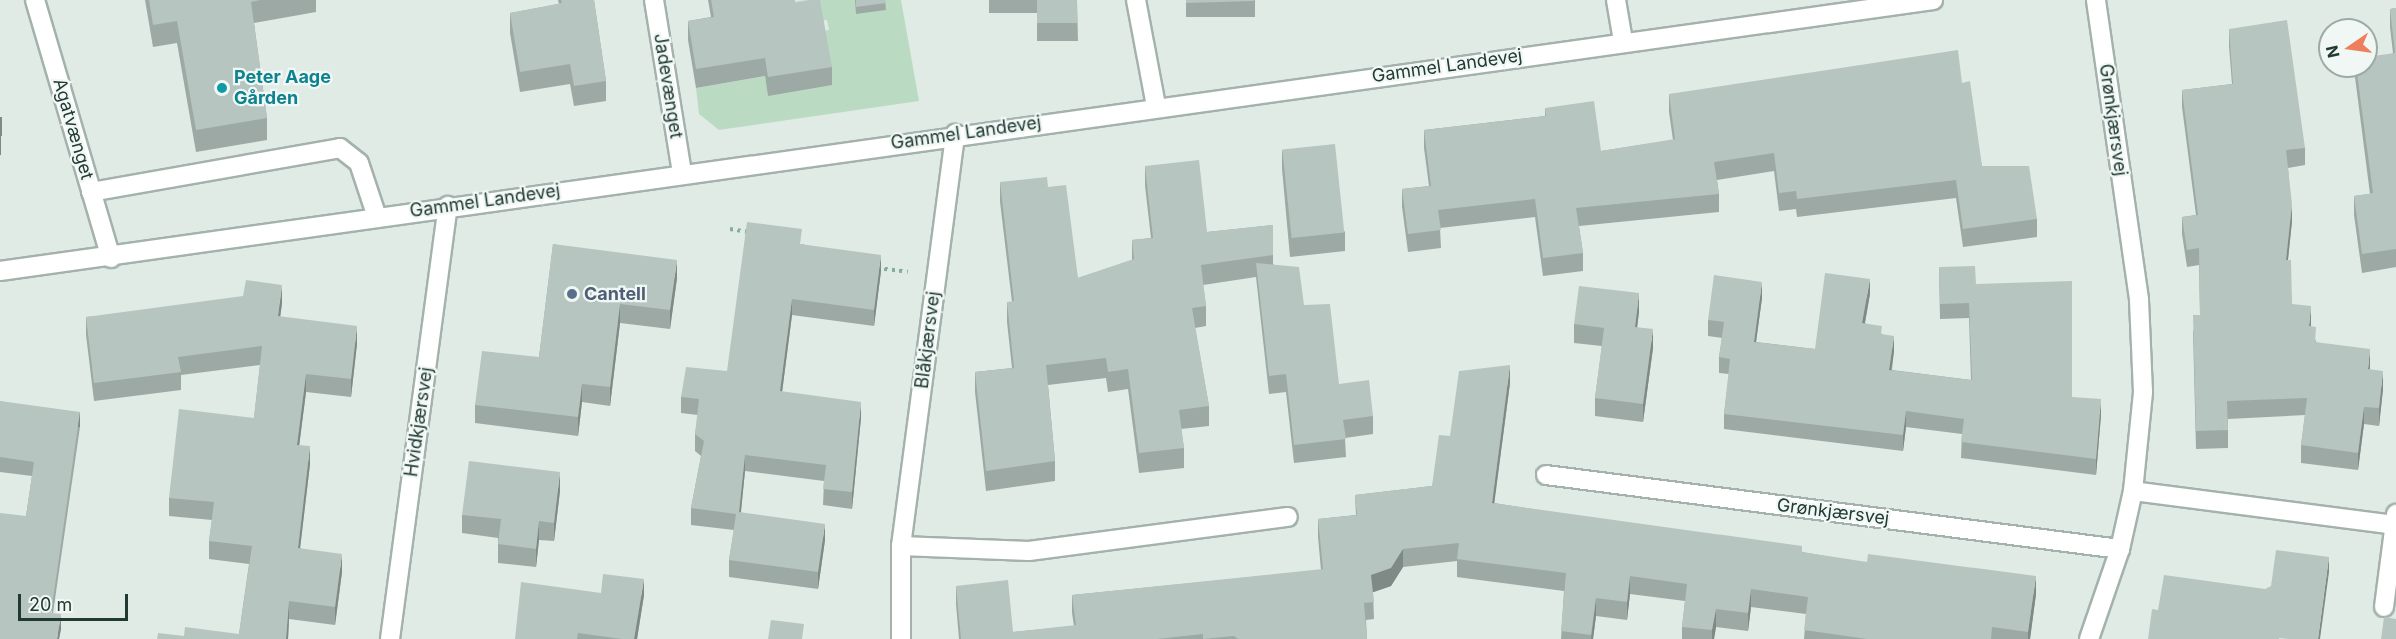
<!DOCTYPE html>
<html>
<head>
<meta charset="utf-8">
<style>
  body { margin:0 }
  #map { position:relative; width:2396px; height:639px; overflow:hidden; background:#e0ebe6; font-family:Inter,sans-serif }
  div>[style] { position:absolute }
  .green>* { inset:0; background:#badbc2 }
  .path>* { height:4px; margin-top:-2px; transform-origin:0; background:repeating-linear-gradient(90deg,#82ad9f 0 3px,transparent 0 7.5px) }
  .roads { filter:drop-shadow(2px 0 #a3b2ad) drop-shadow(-2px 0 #a3b2ad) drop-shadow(0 2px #a3b2ad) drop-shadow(0 -2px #a3b2ad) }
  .minor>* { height:18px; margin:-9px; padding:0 9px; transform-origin:9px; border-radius:9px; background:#fff }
  .wall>* { inset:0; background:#9da9a4; transform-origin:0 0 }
  .shaded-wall>* { inset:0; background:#7f8a86; transform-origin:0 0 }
  .building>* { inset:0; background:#b6c5bf; transform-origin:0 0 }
  .dots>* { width:16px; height:16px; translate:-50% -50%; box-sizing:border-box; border:3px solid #f0f7f4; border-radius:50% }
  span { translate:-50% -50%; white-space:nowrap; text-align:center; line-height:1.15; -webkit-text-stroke:4.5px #f0f7f4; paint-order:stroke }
  .street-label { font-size:18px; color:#213a33 }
  .culture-label { font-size:18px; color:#0d838f; font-weight:700 }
  .left { translate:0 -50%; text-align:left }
  .service-label { font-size:18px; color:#4e5e75; font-weight:700 }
  .north { position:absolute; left:2318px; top:18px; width:60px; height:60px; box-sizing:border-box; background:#f0f7f4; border:2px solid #9daba7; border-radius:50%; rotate:257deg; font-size:16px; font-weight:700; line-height:24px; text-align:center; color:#213a33 }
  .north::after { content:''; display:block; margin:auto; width:21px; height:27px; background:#ed7f5c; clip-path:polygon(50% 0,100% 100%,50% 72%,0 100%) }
  .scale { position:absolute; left:18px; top:594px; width:110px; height:27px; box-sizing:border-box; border:3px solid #213a33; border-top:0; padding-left:8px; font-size:18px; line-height:21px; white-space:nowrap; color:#213a33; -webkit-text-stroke:4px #f0f7f4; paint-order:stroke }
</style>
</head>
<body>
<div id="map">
  <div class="green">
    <div style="clip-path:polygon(806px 0,901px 0,919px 101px,719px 130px,699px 114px,696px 88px,765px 76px,768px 95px,814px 32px,829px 30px,827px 20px,813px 22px,771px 5px)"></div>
  </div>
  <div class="path">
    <div style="left:730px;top:229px;width:19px;rotate:9deg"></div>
    <div style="left:877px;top:268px;width:31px;rotate:7deg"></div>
  </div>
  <div class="roads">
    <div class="minor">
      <div style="left:35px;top:0;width:269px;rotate:73.6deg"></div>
      <div style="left:654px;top:0;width:174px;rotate:80.8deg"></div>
      <div style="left:1136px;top:0;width:108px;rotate:79.3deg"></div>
      <div style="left:1616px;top:0;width:42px;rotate:80.3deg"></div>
      <div style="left:91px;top:192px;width:253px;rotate:-10deg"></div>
      <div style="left:340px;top:148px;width:24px;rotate:38deg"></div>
      <div style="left:359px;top:163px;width:57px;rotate:71.6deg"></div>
      <div style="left:0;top:271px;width:1952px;rotate:-7.98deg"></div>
      <div style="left:1546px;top:475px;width:579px;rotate:7.35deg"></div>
      <div style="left:2133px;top:491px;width:264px;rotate:7.4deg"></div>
      <div style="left:901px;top:546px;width:128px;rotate:2.2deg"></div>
      <div style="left:1029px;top:551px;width:261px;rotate:-7.5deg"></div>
      <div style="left:2384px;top:607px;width:94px;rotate:-82.6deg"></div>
      <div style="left:390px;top:639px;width:437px;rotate:-82.4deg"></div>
      <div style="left:901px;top:639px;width:93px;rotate:-90deg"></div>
      <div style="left:901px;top:546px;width:416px;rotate:-82.5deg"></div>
      <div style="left:2089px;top:639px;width:95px;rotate:-71deg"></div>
      <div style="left:2120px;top:549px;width:59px;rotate:-77.4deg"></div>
      <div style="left:2133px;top:491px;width:100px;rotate:-84.2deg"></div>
      <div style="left:2143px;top:392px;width:93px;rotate:-92.5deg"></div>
      <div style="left:2139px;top:299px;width:302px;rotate:-98.2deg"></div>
    </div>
  </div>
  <div class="wall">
    <div style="clip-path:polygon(145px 0,316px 0,316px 12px,254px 23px,267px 118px,267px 140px,196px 152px,177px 43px,153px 47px)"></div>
    <div style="clip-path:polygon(558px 0,594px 0,606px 81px,606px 101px,574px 106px,570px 84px,520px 92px,510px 33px,510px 13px,559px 4px)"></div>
    <div style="clip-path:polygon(708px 0,795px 0,795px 3px,832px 67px,832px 85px,768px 96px,765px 76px,696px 88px,688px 40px,688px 21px,711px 17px)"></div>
    <div style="clip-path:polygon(855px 0,885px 0,886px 10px,856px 14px)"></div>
    <div style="clip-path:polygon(989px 0,1077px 0,1078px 41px,1037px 41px,1037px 13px,989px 13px)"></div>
    <div style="left:1186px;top:0;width:69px;height:17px"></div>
    <div style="clip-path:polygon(2396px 8px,2396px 267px,2362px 273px,2354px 215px,2354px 196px,2370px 194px,2355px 77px,2355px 66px,2366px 66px,2393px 53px,2390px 27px,2390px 9px)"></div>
    <div style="clip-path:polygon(2229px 29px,2305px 148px,2305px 165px,2288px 168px,2292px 221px,2288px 260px,2292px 304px,2311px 326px,2316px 342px,2370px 369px,2383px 389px,2379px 426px,2364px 424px,2358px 470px,2301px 463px,2301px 445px,2305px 415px,2228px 419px,2228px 448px,2196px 449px,2193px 332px,2200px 315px,2199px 265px,2187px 267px,2182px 234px,2182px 217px,2196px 215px,2182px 107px,2182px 90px,2232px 84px,2229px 46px)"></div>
    <div style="clip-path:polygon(1962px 83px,1982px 166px,2037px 219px,2037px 237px,1963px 247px,1956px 198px,1797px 217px,1796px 209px,1779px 211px,1774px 171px,1717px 180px,1719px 194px,1719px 212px,1579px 226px,1583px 253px,1583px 271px,1543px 276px,1535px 217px,1440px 228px,1441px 248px,1408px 252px,1402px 207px,1402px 189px,1429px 186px,1424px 148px,1424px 130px,1545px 116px,1545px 108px,1601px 151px,1673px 140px,1669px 112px,1669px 94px)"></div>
    <div style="clip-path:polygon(1282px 150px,1345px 232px,1345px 251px,1290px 257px,1282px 169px)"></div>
    <div style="clip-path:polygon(1145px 166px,1207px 232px,1273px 225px,1273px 264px,1304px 305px,1339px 384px,1373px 416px,1373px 434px,1345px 438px,1346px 457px,1294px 463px,1286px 392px,1269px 394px,1256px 277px,1203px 285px,1206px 306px,1206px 326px,1195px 328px,1209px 406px,1209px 426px,1181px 429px,1184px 448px,1184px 468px,1139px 473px,1128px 389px,1108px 392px,1106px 378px,1048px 385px,1055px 461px,1055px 481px,986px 491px,975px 392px,975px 372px,1012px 368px,1007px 322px,1007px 302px,1012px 302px,1000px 202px,1000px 182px,1048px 187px,1078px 278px,1132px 260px,1132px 240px,1151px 238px,1145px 186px)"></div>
    <div style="clip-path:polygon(553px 244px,677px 278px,670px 329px,620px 323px,610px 406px,582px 402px,578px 436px,475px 423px,475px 405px,539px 357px)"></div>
    <div style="clip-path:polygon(802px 244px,881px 271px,874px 326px,792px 315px,782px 392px,861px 418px,852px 509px,823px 505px,824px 481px,745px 471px,741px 513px,825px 540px,818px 589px,729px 577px,729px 560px,734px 530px,691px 525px,691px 508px,701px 456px,695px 451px,695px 434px,698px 415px,681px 413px,681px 397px,727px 371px)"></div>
    <div style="clip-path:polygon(1939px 267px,1976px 284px,2072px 397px,2101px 415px,2096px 475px,1961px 458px,1962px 434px,1906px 427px,1903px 451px,1724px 429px,1724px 414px,1729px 374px,1719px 373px,1719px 357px,1722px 338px,1708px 336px,1708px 320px,1762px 298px,1756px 342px,1815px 349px,1870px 294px,1865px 323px,1882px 334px,1894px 351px,1892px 370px,1971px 380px,1969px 318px,1940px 319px)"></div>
    <div style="clip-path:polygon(282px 303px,280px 317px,357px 344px,351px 397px,306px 392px,299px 445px,310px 464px,300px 548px,342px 572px,335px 625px,289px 619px,288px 639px,157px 639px,184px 636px,239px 634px,249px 564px,209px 559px,209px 541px,212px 520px,169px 516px,169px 498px,254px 418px,260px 365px,181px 375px,181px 390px,94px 401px,86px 335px,86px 317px)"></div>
    <div style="clip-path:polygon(1639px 312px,1637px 327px,1653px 348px,1643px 422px,1595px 416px,1595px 398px,1602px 346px,1574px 343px,1574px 324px)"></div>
    <div style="clip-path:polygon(1510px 383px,1494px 503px,1802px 552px,2036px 594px,2030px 639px,1804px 639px,1806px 614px,1751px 607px,1748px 631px,1716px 627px,1714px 639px,1682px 639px,1682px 627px,1685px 601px,1630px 594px,1627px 620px,1596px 616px,1593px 639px,1561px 639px,1564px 591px,1457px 577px,1457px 561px,1403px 567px,1391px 586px,1373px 592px,1374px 619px,1366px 620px,1367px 639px,959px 639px,956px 604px,956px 586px,1013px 632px,1074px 626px,1072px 613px,1072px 595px,1321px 570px,1318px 537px,1318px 519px,1356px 515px,1355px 495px,1432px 486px,1450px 436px)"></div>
    <div style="clip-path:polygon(0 401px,80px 427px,53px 613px,61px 629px,59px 639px,26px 516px,32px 476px,0 472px)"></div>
    <div style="clip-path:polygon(560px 491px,554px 541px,539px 540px,536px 567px,498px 563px,498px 538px,462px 533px,462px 515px)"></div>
    <div style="clip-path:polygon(601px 593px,644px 595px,637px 639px,515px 639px)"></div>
  </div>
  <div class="shaded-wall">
    <div style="left:2px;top:117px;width:19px;height:2px;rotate:90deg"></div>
    <div style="left:0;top:136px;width:1px;height:19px"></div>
    <div style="clip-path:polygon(2292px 204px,2292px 221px,2286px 278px,2286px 260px)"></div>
    <div style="clip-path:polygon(881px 255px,881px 271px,874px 326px,874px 310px)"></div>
    <div style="clip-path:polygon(677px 260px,677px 278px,670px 329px,670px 310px)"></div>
    <div style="clip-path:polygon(1870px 279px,1870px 294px,1862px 339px,1862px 323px)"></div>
    <div style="clip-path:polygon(1762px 282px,1762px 298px,1754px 357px,1754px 342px)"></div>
    <div style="clip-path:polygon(282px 285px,282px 303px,278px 334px,278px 316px)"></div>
    <div style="clip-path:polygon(1639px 293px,1639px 312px,1635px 345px,1635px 327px)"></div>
    <div style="clip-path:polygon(792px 299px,792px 315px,780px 408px,780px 391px)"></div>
    <div style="clip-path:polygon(620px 304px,620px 323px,610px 406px,610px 387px)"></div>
    <div style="clip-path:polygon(2311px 306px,2311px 324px,2309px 343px,2309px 326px)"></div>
    <div style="clip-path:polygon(357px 326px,357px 344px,351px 397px,351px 379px)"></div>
    <div style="clip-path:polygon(1653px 329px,1653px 348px,1643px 422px,1643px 404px)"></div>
    <div style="clip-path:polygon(1894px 336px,1894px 351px,1889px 385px,1889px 370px)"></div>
    <div style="clip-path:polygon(2370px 349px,2370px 367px,2368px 387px,2368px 369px)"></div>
    <div style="clip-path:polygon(1510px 365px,1510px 383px,1492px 521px,1492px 503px)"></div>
    <div style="clip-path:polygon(2383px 371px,2383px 389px,2379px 426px,2379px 408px)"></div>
    <div style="clip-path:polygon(306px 374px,306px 392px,297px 463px,297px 445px)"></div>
    <div style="clip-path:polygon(582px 384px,582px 402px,578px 436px,578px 417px)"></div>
    <div style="clip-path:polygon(2101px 399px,2101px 415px,2096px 475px,2096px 459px)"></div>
    <div style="clip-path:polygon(861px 402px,861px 418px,852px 509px,852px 492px)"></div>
    <div style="clip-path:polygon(2364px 407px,2364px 424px,2358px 470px,2358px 453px)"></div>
    <div style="clip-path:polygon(1906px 411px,1906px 427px,1903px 451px,1903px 435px)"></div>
    <div style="left:80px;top:412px;width:15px;height:203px;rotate:90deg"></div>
    <div style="clip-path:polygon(310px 446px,310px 464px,298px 566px,298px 548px)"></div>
    <div style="clip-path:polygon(745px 455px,745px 471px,739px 529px,739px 512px)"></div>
    <div style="clip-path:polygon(560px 472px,560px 491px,554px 541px,554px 523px)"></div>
    <div style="clip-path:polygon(539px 521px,539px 540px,536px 567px,536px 549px)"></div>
    <div style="clip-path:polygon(825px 524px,825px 540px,818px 589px,818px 572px)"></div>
    <div style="clip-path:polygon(1403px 549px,1403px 567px,1391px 586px,1371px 593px,1371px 575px)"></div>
    <div style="clip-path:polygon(342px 554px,342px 572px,335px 625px,335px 607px)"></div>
    <div style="clip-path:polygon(2329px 557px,2329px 572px,2320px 639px,2318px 639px)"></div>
    <div style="clip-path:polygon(1630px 576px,1630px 594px,1627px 620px,1627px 602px)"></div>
    <div style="clip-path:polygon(2036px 576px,2036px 594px,2030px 639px,2028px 639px,2028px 632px)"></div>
    <div style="clip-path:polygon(644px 579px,644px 595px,637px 639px,634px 639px)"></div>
    <div style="clip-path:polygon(1751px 589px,1751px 607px,1748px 631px,1748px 613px)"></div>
    <div style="clip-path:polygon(1596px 598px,1596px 616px,1593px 639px,1591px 639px)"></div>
    <div style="clip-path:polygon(289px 601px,289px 619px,288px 639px,286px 639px)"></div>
    <div style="clip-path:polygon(1716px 609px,1716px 627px,1714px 639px,1712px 639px,1712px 630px)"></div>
    <div style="clip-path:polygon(61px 614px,61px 629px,59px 639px,57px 639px)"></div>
  </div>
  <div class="building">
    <div style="clip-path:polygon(149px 0,260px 0,251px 2px,267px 118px,196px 130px,177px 21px,153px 25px)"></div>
    <div style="clip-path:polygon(561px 0,594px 0,606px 81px,574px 86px,570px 64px,520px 72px,510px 13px,562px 3px)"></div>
    <div style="clip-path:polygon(711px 0,795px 0,795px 3px,811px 0,820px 0,832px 67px,768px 77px,765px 58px,696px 69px,688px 21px,714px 17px)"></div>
    <div style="clip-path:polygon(856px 0,885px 0,886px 3px,856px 7px)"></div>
    <div style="left:1037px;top:0;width:40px;height:23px"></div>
    <div style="clip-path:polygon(1186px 0,1254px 0,1254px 1px,1186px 3px)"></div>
    <div style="clip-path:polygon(2396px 8px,2396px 249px,2362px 254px,2354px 196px,2373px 193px,2356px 66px,2366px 66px,2366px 57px,2395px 53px,2390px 9px)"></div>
    <div style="clip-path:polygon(2287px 20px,2305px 148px,2286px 150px,2292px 204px,2286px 260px,2291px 260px,2292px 304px,2311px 306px,2309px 326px,2316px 327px,2315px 342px,2370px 349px,2368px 369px,2383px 371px,2379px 408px,2364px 407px,2358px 453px,2301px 445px,2307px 398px,2227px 401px,2228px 430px,2196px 431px,2193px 315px,2200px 315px,2199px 248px,2187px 250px,2182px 217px,2198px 215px,2182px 90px,2233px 84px,2229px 29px)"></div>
    <div style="clip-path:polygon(1958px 50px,1962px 83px,1970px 81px,1982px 166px,2029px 166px,2037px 219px,1963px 229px,1956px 180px,1797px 199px,1796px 191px,1779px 193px,1774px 153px,1714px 162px,1719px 194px,1576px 208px,1583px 253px,1543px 258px,1535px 199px,1438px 210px,1441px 230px,1408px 234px,1402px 189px,1431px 186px,1424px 130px,1546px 116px,1545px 108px,1594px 101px,1601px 151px,1675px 139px,1669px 94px)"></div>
    <div style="left:1335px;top:144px;width:89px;height:53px;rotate:84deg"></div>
    <div style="clip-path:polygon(1199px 160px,1207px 232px,1273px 225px,1273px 255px,1201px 265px,1206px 306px,1192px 308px,1209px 406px,1179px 410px,1184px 448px,1139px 453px,1128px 369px,1108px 372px,1106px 358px,1046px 365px,1055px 461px,986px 471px,975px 372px,1014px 368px,1007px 302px,1014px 301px,1000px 182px,1047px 177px,1048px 187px,1066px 185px,1078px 278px,1134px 259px,1132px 240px,1153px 238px,1145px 166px)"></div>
    <div style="clip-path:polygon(747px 222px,802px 229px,800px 244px,881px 255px,874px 310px,792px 299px,780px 391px,861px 402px,852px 492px,823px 489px,826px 465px,745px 455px,739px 512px,825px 524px,818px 572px,729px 560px,736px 514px,691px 508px,704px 441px,695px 434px,699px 399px,681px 397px,686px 367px,727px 371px)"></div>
    <div style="clip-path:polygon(553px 244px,677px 260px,670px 310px,620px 304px,610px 387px,582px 384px,578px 417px,475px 405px,482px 351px,539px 357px)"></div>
    <div style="clip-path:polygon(1256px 263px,1299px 267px,1304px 305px,1330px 304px,1339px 384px,1369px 380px,1373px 416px,1343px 420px,1346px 439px,1294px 445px,1286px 374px,1269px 376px)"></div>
    <div style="clip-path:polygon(1975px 266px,1976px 284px,2072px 281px,2072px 397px,2101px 399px,2096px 459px,1961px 442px,1964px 419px,1906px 411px,1903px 435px,1724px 414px,1730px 359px,1719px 357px,1724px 322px,1708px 320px,1714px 275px,1762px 282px,1754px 342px,1815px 349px,1825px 273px,1870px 279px,1862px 323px,1882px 326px,1881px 334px,1894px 336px,1889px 370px,1972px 380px,1969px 303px,1940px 304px,1939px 267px)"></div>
    <div style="clip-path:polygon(246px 280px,282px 285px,278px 316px,357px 326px,351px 379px,306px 374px,297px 445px,310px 446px,298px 548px,342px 554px,335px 607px,289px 601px,286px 639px,157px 639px,158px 633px,184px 636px,185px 627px,239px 634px,252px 546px,209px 541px,214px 502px,169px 498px,179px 409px,254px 418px,262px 346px,178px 357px,181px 372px,94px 383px,86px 317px,243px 296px)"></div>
    <div style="clip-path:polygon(1579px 286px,1639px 293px,1635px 327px,1653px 329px,1643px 404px,1595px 398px,1604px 328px,1574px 324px)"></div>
    <div style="clip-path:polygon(1510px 365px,1492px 503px,1802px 546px,1802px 552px,1867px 562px,1868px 554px,2036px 576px,2028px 632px,1992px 627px,1991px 639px,1867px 639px,1804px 630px,1808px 597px,1751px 589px,1748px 613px,1716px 609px,1712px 630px,1682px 627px,1687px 584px,1630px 576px,1627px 602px,1596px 598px,1591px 635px,1561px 631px,1566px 573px,1457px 559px,1459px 543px,1403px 549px,1391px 568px,1371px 575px,1374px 602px,1364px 603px,1367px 639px,1238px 639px,1234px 636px,1203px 639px,1203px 634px,1157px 639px,961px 639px,956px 586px,1008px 580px,1013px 632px,1076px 625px,1072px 595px,1323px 569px,1318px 519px,1357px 515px,1355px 495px,1432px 486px,1439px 435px,1450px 436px,1459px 371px)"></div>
    <div style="clip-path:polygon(0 401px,80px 412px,51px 613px,61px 614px,57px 639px,0 639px,0 513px,26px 516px,34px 462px,0 457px)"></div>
    <div style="clip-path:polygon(469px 461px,560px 472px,554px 523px,539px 521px,536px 549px,498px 544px,501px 519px,462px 515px)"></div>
    <div style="clip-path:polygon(2276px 550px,2329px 557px,2318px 639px,2288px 639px,2279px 638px,2279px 639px,2148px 639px,2152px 609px,2158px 610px,2164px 575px,2265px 589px,2271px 586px)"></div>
    <div style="clip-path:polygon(603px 574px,644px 579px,634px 639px,622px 639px,578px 633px,577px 639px,515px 639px,521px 582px,601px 593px)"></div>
    <div style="clip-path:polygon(2384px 617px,2396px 619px,2396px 639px,2381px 639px)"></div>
    <div style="clip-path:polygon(771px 620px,804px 624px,802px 639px,768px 639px)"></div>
  </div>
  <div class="dots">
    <div style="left:222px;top:88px;background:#0f9aa8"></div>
    <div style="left:572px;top:294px;background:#5c6f8a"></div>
  </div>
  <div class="street-label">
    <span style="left:1447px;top:66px;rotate:-8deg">Gammel Landevej</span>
    <span style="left:668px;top:86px;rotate:81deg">Jadevænget</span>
    <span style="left:2113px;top:120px;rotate:82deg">Grønkjærsvej</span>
    <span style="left:73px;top:129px;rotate:74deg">Agatvænget</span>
    <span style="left:966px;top:133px;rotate:-8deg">Gammel Landevej</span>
    <span style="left:485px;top:201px;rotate:-8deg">Gammel Landevej</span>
    <span style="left:928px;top:340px;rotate:-83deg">Blåkjærsvej</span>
    <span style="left:419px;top:422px;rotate:-82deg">Hvidkjærsvej</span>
    <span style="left:1833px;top:512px;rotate:7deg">Grønkjærsvej</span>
  </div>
  <div class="culture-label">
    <span class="left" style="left:234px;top:88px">Peter Aage<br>Gården</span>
  </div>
  <div class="service-label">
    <span class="left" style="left:584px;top:294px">Cantell</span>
  </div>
  <div class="north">N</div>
  <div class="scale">20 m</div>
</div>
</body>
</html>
